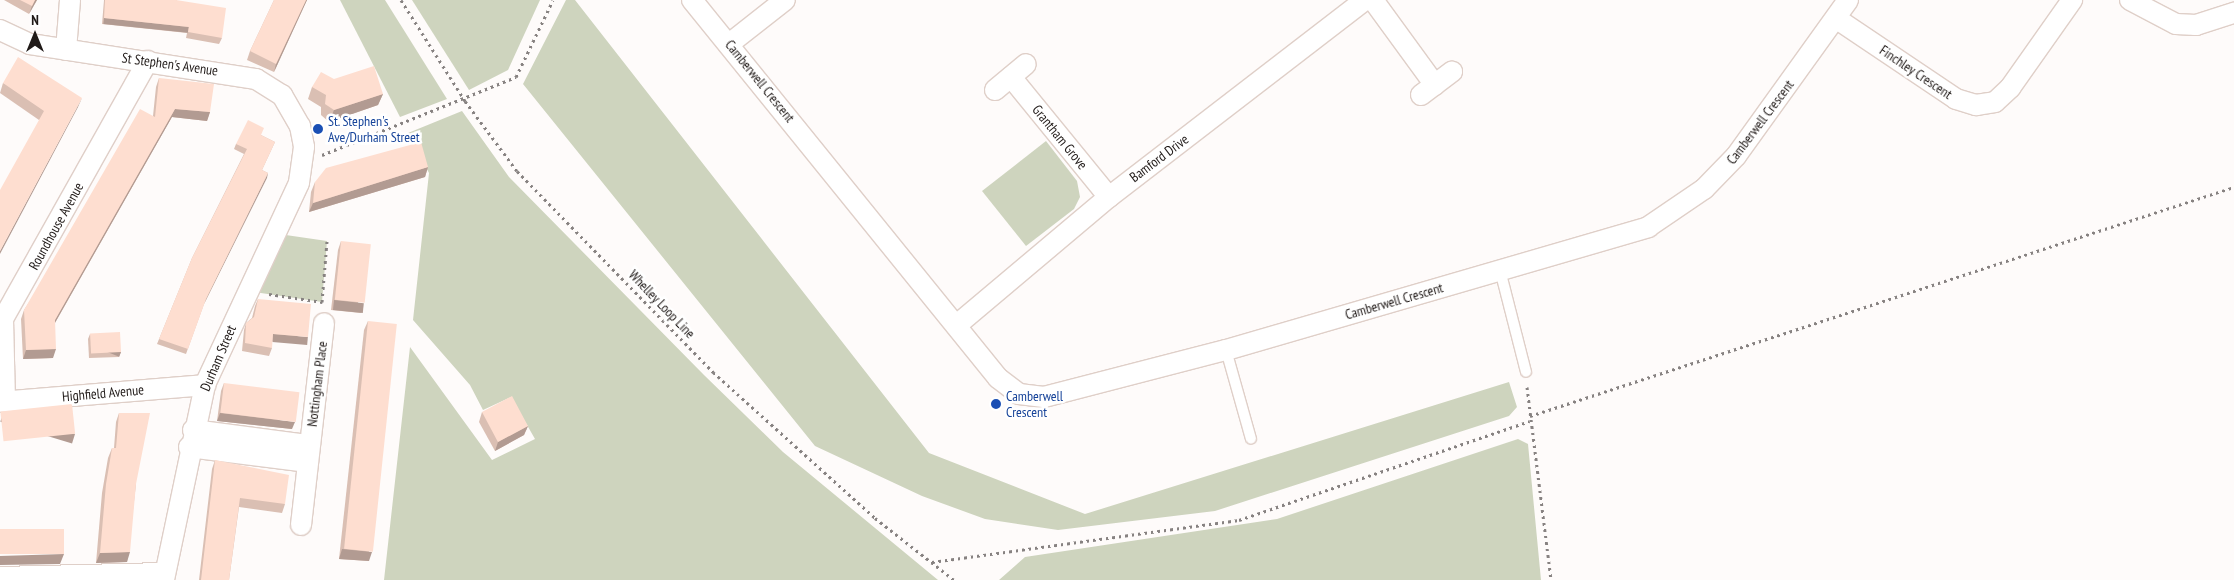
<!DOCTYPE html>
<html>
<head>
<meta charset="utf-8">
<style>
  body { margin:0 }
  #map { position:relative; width:2234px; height:580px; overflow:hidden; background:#fefbfa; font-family:"PT Sans Narrow",sans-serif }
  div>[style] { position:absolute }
  .green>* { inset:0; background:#ced4be }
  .path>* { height:3px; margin-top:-1.5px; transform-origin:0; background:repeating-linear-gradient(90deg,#878281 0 2.5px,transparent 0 6.5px) }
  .roads { filter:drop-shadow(1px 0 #dfcfc8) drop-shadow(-1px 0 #dfcfc8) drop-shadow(0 1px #dfcfc8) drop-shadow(0 -1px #dfcfc8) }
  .lane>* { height:10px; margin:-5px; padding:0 5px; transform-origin:5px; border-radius:5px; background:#fff }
  .street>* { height:20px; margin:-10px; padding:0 10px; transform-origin:10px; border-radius:10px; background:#fff }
  .wall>* { inset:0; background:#dabfb3 }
  .shaded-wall>* { inset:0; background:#b29b92; transform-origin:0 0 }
  .building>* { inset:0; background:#feded0; transform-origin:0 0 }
  .dots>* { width:14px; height:14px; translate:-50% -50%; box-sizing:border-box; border:2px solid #fff; border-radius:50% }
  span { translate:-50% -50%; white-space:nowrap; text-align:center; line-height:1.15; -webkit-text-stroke:5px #fff; paint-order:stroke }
  .street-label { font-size:14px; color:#201a18 }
  .transit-label { font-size:14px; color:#164399 }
  .left { translate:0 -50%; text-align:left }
  .north { position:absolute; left:10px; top:10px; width:50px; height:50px; -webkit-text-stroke:4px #fff; paint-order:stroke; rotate:0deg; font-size:14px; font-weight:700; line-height:20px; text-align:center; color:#201a18 }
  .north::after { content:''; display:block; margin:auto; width:18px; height:22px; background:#201a18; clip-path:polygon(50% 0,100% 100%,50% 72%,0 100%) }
</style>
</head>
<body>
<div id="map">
  <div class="green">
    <div style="clip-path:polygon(340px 0,385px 0,447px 99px,400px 117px)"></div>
    <div style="clip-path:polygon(412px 0,540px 0,508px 70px,469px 90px)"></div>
    <div style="clip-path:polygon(566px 0,575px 0,929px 453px,1085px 514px,1509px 382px,1517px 407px,1509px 416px,1215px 511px,1058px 530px,985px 519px,922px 496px,815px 446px,523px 84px)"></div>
    <div style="clip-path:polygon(462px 111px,509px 177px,704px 375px,783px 452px,938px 580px,384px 580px,410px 347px,492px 460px,535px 439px,511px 397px,483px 410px,470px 385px,413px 320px,429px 173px,408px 133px)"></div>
    <div style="clip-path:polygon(1046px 141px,1077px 181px,1080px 197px,1074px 209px,1026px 246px,982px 191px)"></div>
    <div style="clip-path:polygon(272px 233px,327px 241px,322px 302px,247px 291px)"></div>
    <div style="clip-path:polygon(1518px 439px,1528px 444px,1541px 580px,999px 580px,1025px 557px,1277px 519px)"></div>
  </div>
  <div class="path">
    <div style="left:401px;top:0;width:120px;rotate:57.6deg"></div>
    <div style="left:465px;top:101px;width:87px;rotate:53.4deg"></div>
    <div style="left:517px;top:171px;width:281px;rotate:45.7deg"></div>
    <div style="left:713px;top:372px;width:218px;rotate:42deg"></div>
    <div style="left:875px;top:518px;width:100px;rotate:38.1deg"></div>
    <div style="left:322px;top:155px;width:209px;rotate:-21.9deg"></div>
    <div style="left:516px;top:77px;width:85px;rotate:-64.3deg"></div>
    <div style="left:269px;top:294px;width:54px;rotate:8.6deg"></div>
    <div style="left:322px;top:302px;width:61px;rotate:-85.3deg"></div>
    <div style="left:1527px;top:387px;width:194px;rotate:82.9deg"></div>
    <div style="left:1530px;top:416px;width:740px;rotate:-18.02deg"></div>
    <div style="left:932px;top:562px;width:310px;rotate:-7.8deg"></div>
    <div style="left:1239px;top:520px;width:307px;rotate:-18.8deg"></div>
  </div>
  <div class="roads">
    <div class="lane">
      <div style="left:1500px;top:270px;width:105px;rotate:75.7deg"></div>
      <div style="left:1226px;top:350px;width:92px;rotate:74.3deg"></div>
    </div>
    <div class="street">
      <div style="left:692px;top:0;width:486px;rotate:51deg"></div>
      <div style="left:998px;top:378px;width:26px;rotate:37deg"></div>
      <div style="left:1019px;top:394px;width:25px;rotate:7deg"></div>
      <div style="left:1044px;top:397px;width:188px;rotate:-14.5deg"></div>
      <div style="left:1226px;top:350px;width:440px;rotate:-16.2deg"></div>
      <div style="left:1648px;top:227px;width:68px;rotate:-34.2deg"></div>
      <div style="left:1704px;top:189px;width:46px;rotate:-45.9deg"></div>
      <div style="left:1736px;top:156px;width:192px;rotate:-54.3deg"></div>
      <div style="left:1373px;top:0;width:105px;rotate:53.9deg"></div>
      <div style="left:2130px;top:0;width:52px;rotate:27.6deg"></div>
      <div style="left:2176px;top:24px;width:20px;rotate:3deg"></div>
      <div style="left:2196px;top:25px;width:40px;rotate:-18deg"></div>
      <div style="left:1837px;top:19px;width:143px;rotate:33.9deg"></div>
      <div style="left:1956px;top:99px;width:21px;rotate:17deg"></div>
      <div style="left:1976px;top:105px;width:19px;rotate:-9deg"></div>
      <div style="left:1995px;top:102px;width:21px;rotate:-43deg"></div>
      <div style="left:2010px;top:88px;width:108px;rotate:-54.8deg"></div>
      <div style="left:0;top:30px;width:33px;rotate:25deg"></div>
      <div style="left:30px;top:44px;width:229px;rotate:8.8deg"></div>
      <div style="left:256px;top:79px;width:31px;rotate:32deg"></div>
      <div style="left:282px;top:95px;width:36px;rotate:60deg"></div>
      <div style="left:300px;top:126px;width:21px;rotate:79deg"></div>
      <div style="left:304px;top:147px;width:36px;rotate:98deg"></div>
      <div style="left:299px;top:183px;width:223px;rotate:115deg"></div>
      <div style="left:205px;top:385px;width:199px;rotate:101.9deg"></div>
      <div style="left:729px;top:44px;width:71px;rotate:-38.2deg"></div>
      <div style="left:66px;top:50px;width:50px;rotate:-85.4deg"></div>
      <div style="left:1011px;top:77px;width:155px;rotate:50.8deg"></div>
      <div style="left:995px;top:90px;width:40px;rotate:-40deg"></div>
      <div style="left:1421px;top:95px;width:39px;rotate:-37deg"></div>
      <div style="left:958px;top:324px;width:197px;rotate:-40.1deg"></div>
      <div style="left:1109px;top:197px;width:323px;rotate:-37.6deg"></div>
      <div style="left:5px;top:401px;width:82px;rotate:-91.4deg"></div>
      <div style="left:3px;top:319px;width:296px;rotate:-60.7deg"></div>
      <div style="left:0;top:402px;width:206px;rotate:-4.7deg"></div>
      <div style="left:193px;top:430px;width:117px;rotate:7.4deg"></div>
      <div style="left:189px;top:447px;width:120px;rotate:7.2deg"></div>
      <div style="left:301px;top:525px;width:203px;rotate:-83.5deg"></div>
      <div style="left:0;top:577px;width:164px;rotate:-1.4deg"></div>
    </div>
  </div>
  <div class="wall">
    <div style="clip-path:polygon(4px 0,37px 0,29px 14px)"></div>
    <div style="clip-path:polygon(104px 0,176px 0,222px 38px,219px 44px,186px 38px,187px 33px,102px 24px)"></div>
    <div style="clip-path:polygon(274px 0,307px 0,274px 72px,247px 60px,250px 51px)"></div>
    <div style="clip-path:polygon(159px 78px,210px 112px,207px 121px,172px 117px,55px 323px,53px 358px,23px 359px,21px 319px,24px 310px,153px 116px,156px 87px)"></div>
    <div style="clip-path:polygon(334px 79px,383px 94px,378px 105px,329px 122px,321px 115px,321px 107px,308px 99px,312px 87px)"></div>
    <div style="clip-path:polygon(3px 83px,78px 107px,39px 120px,0 93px)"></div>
    <div style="clip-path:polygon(261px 135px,275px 142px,262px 170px,268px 173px,204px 304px,186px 354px,157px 344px,192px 258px,244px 154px,234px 149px,236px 144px)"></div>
    <div style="clip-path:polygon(428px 167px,425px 177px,309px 212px,311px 192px,315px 182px)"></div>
    <div style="clip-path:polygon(341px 241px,361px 313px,331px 310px,338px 250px)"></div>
    <div style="clip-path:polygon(258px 299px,306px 344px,272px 341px,272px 348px,269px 356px,242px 351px,244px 330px,246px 323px,252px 318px,255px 306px)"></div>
    <div style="clip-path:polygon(368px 321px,369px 561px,339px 559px,364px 330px)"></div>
    <div style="clip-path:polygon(90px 334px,121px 352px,119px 357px,89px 358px,88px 339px)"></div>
    <div style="clip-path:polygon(224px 383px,292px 429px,217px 421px,221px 391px)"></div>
    <div style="clip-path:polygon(482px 412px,528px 426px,524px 435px,495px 451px,479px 422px)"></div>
    <div style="clip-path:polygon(119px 413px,136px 484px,127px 562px,96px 563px,102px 493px,108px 458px,112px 448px,114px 448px,116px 422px)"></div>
    <div style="clip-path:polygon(215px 460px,285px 504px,282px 513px,239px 507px,229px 580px,199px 580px,212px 469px)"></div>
  </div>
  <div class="shaded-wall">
    <div style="clip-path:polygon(35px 0,37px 0,29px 14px,32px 6px)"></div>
    <div style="clip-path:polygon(306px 0,307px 0,274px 72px,276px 64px)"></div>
    <div style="left:104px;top:18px;width:85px;height:6px;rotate:6deg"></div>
    <div style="clip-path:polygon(383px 94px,378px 105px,329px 122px,334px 110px)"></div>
    <div style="clip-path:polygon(82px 98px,78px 107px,0 254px,0 251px)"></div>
    <div style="clip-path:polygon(175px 109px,210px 112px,207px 121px,172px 117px,52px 328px,55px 320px)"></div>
    <div style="clip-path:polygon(428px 167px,425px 177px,309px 212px,313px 203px)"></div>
    <div style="clip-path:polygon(268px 173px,267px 178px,204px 304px,206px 299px)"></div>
    <div style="left:334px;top:300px;width:30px;height:10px;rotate:6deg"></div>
    <div style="left:273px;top:334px;width:35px;height:8px;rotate:5deg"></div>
    <div style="clip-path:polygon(56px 349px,53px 358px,23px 359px,26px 350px)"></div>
    <div style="left:121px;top:352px;width:5px;height:30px;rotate:112deg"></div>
    <div style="clip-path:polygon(220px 413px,295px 422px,292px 429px,217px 421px)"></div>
    <div style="clip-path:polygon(528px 426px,524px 435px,495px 451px,498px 442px)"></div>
    <div style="left:75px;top:434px;width:10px;height:75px;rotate:107deg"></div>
    <div style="clip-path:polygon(342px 549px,372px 552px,369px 561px,339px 559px)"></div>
    <div style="clip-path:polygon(130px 552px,127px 562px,96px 563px,100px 553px)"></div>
    <div style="clip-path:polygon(64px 554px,60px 564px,0 565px,0 556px)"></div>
  </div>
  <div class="building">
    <div style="clip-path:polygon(20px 0,35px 0,32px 6px)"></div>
    <div style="clip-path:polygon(105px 0,176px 0,226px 8px,222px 38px,188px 32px,189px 27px,104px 18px)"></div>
    <div style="clip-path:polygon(274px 0,306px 0,276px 64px,250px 51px)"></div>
    <div style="clip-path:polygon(18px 57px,82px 98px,0 251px,0 190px,44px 111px,3px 83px)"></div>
    <div style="clip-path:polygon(374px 66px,383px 94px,334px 110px,325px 104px,326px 95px,312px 87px,321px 72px,334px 79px)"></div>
    <div style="clip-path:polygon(159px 78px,214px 84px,210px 112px,175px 109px,55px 320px,56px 349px,26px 350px,24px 310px,140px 109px,155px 117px)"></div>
    <div style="clip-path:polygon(248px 120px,264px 128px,261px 135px,275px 142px,262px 170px,268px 173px,206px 299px,188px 349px,159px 339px,192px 258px,247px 149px,236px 144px)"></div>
    <div style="clip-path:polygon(421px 142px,428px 167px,313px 203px,315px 182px,326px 168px)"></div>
    <div style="left:341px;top:241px;width:30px;height:59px;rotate:6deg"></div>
    <div style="clip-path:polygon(258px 299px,311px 304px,308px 337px,273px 334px,272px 348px,245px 343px,246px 323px,254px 317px)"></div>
    <div style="left:368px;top:321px;width:29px;height:229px;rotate:6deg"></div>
    <div style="left:120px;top:332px;width:20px;height:30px;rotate:87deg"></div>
    <div style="left:224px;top:383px;width:76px;height:30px;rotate:7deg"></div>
    <div style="left:512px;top:396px;width:34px;height:34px;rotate:62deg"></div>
    <div style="left:72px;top:404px;width:30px;height:72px;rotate:84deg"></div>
    <div style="clip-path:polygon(119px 413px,150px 413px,136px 484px,130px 552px,100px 553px,106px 484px,112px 448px,116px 448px)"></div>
    <div style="clip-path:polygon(215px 460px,289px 475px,285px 504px,240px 498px,229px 580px,201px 580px)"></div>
    <div style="left:64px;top:529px;width:25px;height:64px;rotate:90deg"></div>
  </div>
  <div class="dots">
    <div style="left:318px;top:129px;background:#1a4fb4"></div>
    <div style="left:996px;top:404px;background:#1a4fb4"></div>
  </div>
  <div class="street-label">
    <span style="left:170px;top:64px;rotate:8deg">St Stephen's Avenue</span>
    <span style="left:1916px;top:72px;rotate:34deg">Finchley Crescent</span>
    <span style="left:760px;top:81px;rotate:51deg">Camberwell Crescent</span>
    <span style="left:1760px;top:122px;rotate:-53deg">Camberwell Crescent</span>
    <span style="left:1060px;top:137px;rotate:51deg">Grantham Grove</span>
    <span style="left:1159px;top:158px;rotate:-37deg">Bamford Drive</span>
    <span style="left:56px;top:226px;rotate:-61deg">Roundhouse Avenue</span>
    <span style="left:1394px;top:301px;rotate:-16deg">Camberwell Crescent</span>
    <span style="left:662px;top:304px;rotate:46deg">Whelley Loop Line</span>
    <span style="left:218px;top:358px;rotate:-67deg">Durham Street</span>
    <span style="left:317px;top:384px;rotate:-83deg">Nottingham Place</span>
    <span style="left:103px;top:393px;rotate:-5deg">Highfield Avenue</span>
  </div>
  <div class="transit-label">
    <span class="left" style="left:328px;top:129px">St. Stephen's<br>Ave/Durham Street</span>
    <span class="left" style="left:1006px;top:404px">Camberwell<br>Crescent</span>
  </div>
  <div class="north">N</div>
</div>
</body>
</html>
